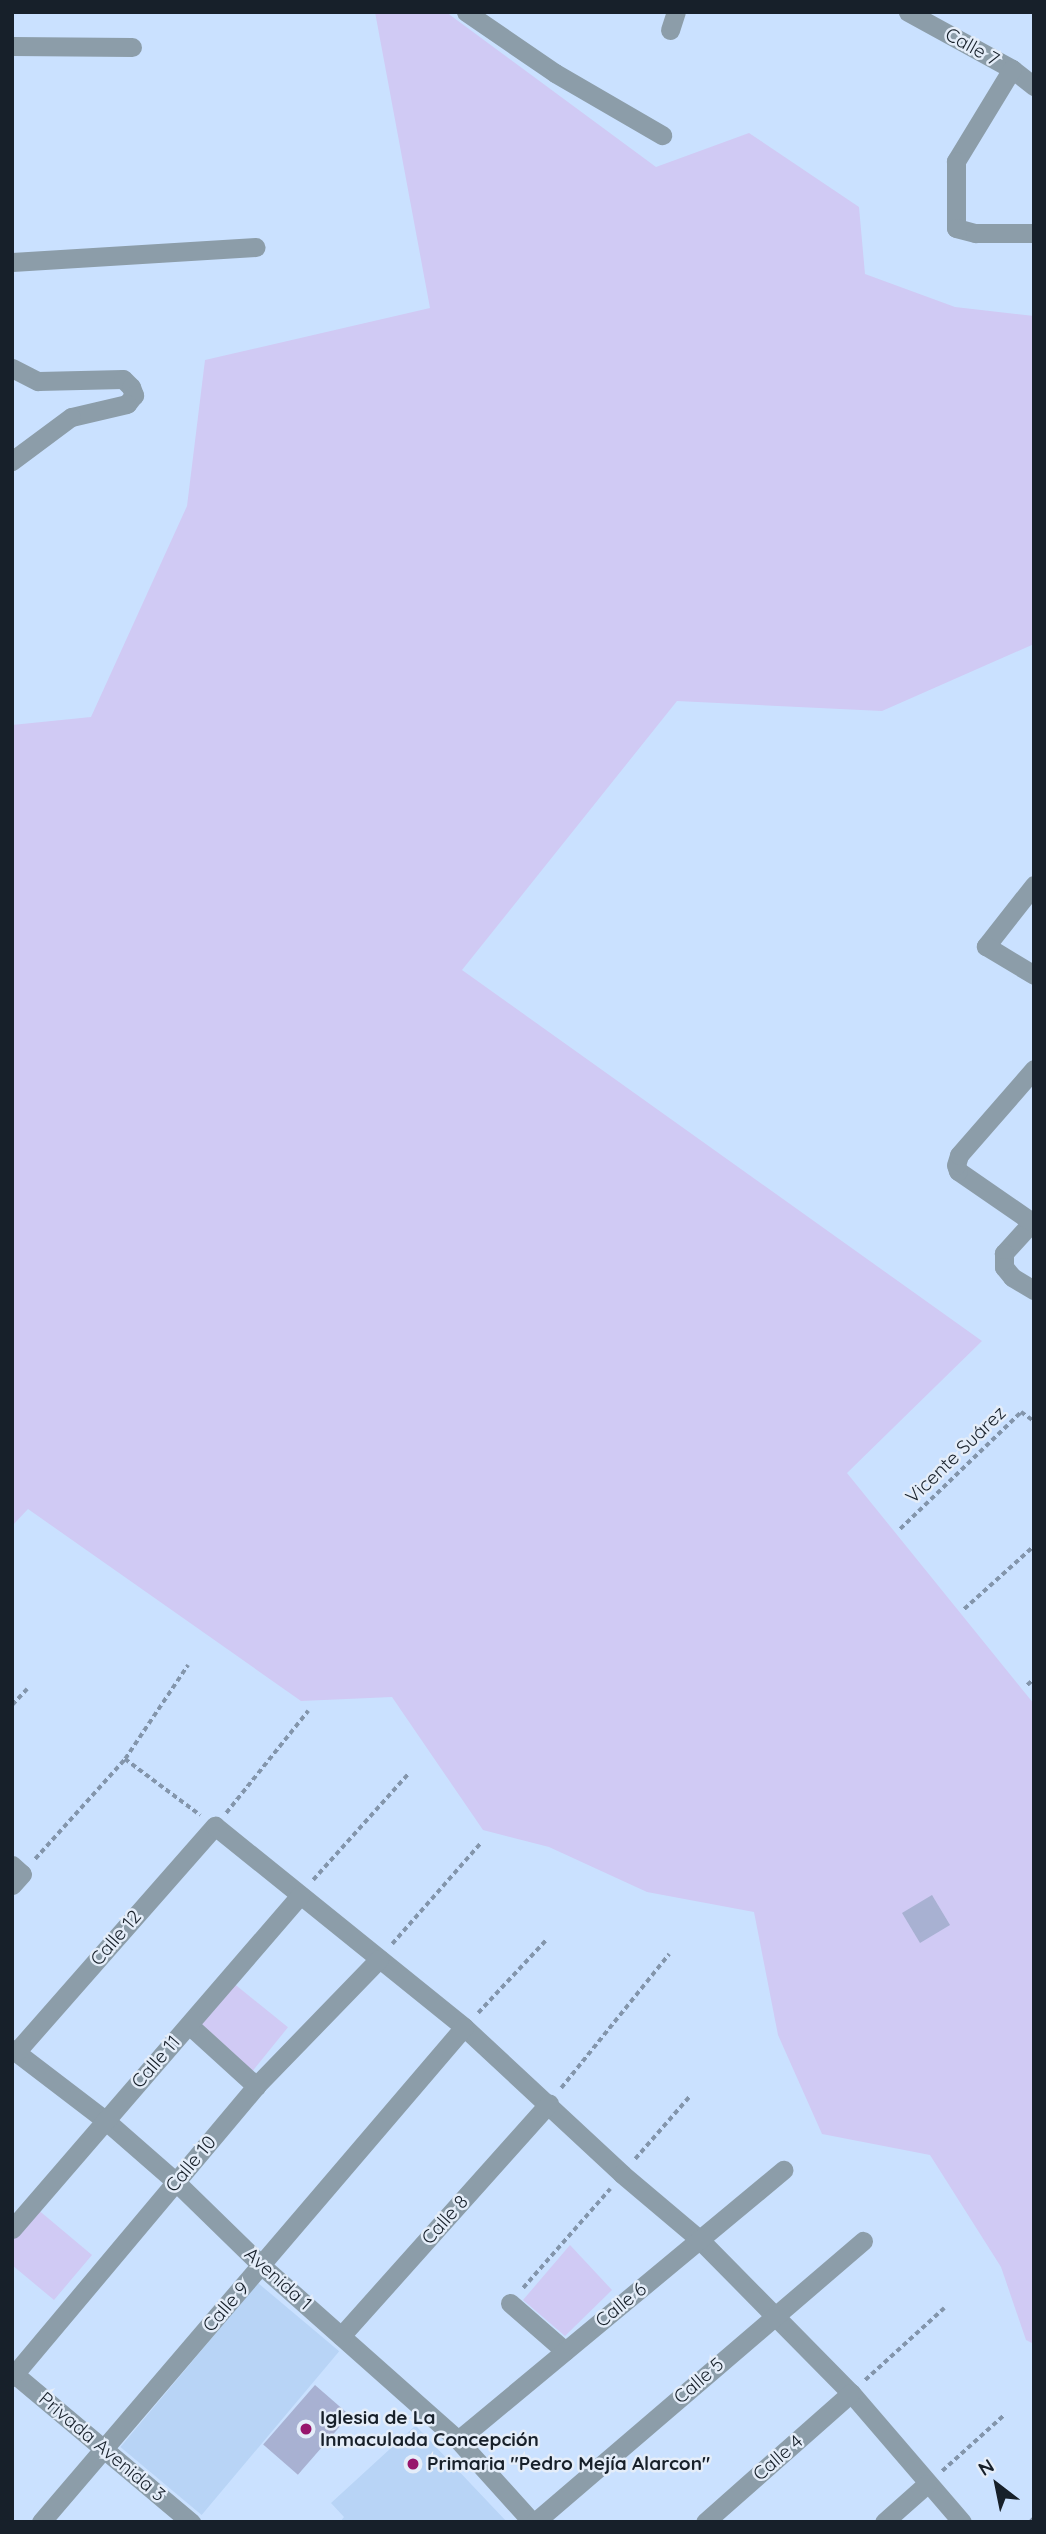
<!DOCTYPE html>
<html>
<head>
<meta charset="utf-8">
<style>
  body { margin:0 }
  #map { position:relative; width:1046px; height:2534px; overflow:hidden; background:#cae1ff; font-family:Quicksand,sans-serif }
  div>[style] { position:absolute }
  .built>* { inset:0; background:#b8d4f6; transform-origin:0 0 }
  .green>* { inset:0; background:#d0caf4; transform-origin:0 0 }
  .building>* { inset:0; background:#a8b1d2; transform-origin:0 0 }
  .path>* { height:3.5px; margin-top:-1.75px; transform-origin:0; background:repeating-linear-gradient(90deg,#8395ab 0 5px,transparent 0 8.5px) }
  .minor>* { height:19px; margin:-9.5px; padding:0 9.5px; transform-origin:9.5px; border-radius:9.5px; background:#8c9da9 }
  .dots>* { width:19px; height:19px; translate:-50% -50%; box-sizing:border-box; border:4px solid #e4edf9; border-radius:50% }
  span { translate:-50% -50%; white-space:nowrap; text-align:center; line-height:1.15; -webkit-text-stroke:5px #e4edf9; paint-order:stroke }
  .street-label { font-size:19px; color:#17202a }
  .poi-label { font-size:19px; color:#17202a; font-weight:700 }
  .left { translate:0 -50%; text-align:left }
  .frame { position:absolute; inset:0; border:14px solid #17202a; pointer-events:none }
  .north { position:absolute; left:962px; top:2450px; width:70px; height:70px; -webkit-text-stroke:5px #e4edf9; paint-order:stroke; rotate:328deg; font-size:19px; font-weight:700; line-height:28px; text-align:center; color:#17202a }
  .north::after { content:''; display:block; margin:auto; width:24px; height:32px; background:#17202a; clip-path:polygon(50% 0,100% 100%,50% 72%,0 100%) }
</style>
</head>
<body>
<div id="map">
  <div class="built">
    <div style="left:258px;top:2283px;width:106px;height:214px;rotate:40deg"></div>
    <div style="clip-path:polygon(415px 2426px,416px 2426px,507px 2522px,340px 2522px,344px 2517px,331px 2503px)"></div>
  </div>
  <div class="green">
    <div style="clip-path:polygon(375px 12px,446px 12px,656px 167px,749px 133px,859px 207px,865px 274px,955px 307px,1034px 316px,1034px 644px,882px 711px,677px 701px,462px 970px,982px 1341px,847px 1473px,1034px 1704px,1034px 2344px,1026px 2340px,1001px 2267px,930px 2155px,822px 2134px,778px 2035px,754px 1912px,647px 1892px,549px 1847px,483px 1830px,392px 1697px,301px 1701px,28px 1509px,12px 1526px,12px 725px,91px 717px,187px 506px,205px 360px,430px 308px)"></div>
    <div style="left:232px;top:1982px;width:72px;height:58px;rotate:39deg"></div>
    <div style="clip-path:polygon(36px 2208px,92px 2255px,54px 2300px,12px 2265px,12px 2237px)"></div>
    <div style="clip-path:polygon(570px 2245px,612px 2290px,565px 2336px,523px 2300px)"></div>
  </div>
  <div class="building">
    <div style="left:932px;top:1895px;width:35px;height:35px;rotate:59deg"></div>
    <div style="left:315px;top:2385px;width:46px;height:79px;rotate:41deg"></div>
  </div>
  <div class="path">
    <div style="left:900px;top:1529px;width:168px;rotate:-44deg"></div>
    <div style="left:1021px;top:1412px;width:16px;rotate:35deg"></div>
    <div style="left:964px;top:1609px;width:94px;rotate:-42deg"></div>
    <div style="left:1027px;top:1685px;width:9px;rotate:-41deg"></div>
    <div style="left:12px;top:1705px;width:22px;rotate:-47deg"></div>
    <div style="left:125px;top:1759px;width:94px;rotate:36.7deg"></div>
    <div style="left:226px;top:1813px;width:131px;rotate:-51.2deg"></div>
    <div style="left:35px;top:1859px;width:135px;rotate:-48deg"></div>
    <div style="left:125px;top:1759px;width:113px;rotate:-56.2deg"></div>
    <div style="left:313px;top:1880px;width:144px;rotate:-48.1deg"></div>
    <div style="left:392px;top:1944px;width:133px;rotate:-48.7deg"></div>
    <div style="left:478px;top:2013px;width:100px;rotate:-47deg"></div>
    <div style="left:561px;top:2088px;width:172px;rotate:-51.1deg"></div>
    <div style="left:635px;top:2159px;width:82px;rotate:-48.9deg"></div>
    <div style="left:523px;top:2288px;width:132px;rotate:-48.7deg"></div>
    <div style="left:865px;top:2380px;width:107px;rotate:-42.3deg"></div>
    <div style="left:942px;top:2471px;width:82px;rotate:-42deg"></div>
    <div style="left:1030px;top:2522px;width:6px;rotate:-45deg"></div>
  </div>
  <div class="minor">
    <div style="left:466px;top:12px;width:108px;rotate:34.4deg"></div>
    <div style="left:555px;top:73px;width:124px;rotate:30.1deg"></div>
    <div style="left:908px;top:12px;width:119px;rotate:28.7deg"></div>
    <div style="left:1012px;top:69px;width:28px;rotate:38deg"></div>
    <div style="left:670px;top:30px;width:19px;rotate:-72deg"></div>
    <div style="left:12px;top:46px;width:120px;rotate:0.5deg"></div>
    <div style="left:1012px;top:69px;width:108px;rotate:121.3deg"></div>
    <div style="left:956px;top:161px;width:67px;rotate:90deg"></div>
    <div style="left:956px;top:228px;width:20px;rotate:15deg"></div>
    <div style="left:975px;top:233px;width:59px"></div>
    <div style="left:12px;top:262px;width:244px;rotate:-3.5deg"></div>
    <div style="left:12px;top:368px;width:29px;rotate:27deg"></div>
    <div style="left:38px;top:381px;width:85px;rotate:-1.3deg"></div>
    <div style="left:123px;top:379px;width:11px;rotate:45deg"></div>
    <div style="left:131px;top:387px;width:9px;rotate:69deg"></div>
    <div style="left:134px;top:395px;width:11px;rotate:128deg"></div>
    <div style="left:127px;top:404px;width:57px;rotate:166.9deg"></div>
    <div style="left:71px;top:417px;width:74px;rotate:143.3deg"></div>
    <div style="left:1034px;top:885px;width:78px;rotate:128.2deg"></div>
    <div style="left:986px;top:946px;width:56px;rotate:31.1deg"></div>
    <div style="left:1034px;top:1220px;width:45px;rotate:132.3deg"></div>
    <div style="left:1004px;top:1253px;width:14px;rotate:90deg"></div>
    <div style="left:1004px;top:1267px;width:13px;rotate:51deg"></div>
    <div style="left:1012px;top:1277px;width:26px;rotate:31deg"></div>
    <div style="left:1032px;top:1222px;width:90px;rotate:-145.4deg"></div>
    <div style="left:958px;top:1171px;width:6px;rotate:-108deg"></div>
    <div style="left:956px;top:1165px;width:10px;rotate:-73deg"></div>
    <div style="left:959px;top:1155px;width:114px;rotate:-48.9deg"></div>
    <div style="left:12px;top:1865px;width:13px;rotate:42deg"></div>
    <div style="left:22px;top:1874px;width:15px;rotate:132deg"></div>
    <div style="left:189px;top:2025px;width:91px;rotate:42.3deg"></div>
    <div style="left:12px;top:2049px;width:117px;rotate:37.4deg"></div>
    <div style="left:105px;top:2120px;width:94px;rotate:41.1deg"></div>
    <div style="left:176px;top:2182px;width:120px;rotate:44.3deg"></div>
    <div style="left:262px;top:2266px;width:262px;rotate:41.6deg"></div>
    <div style="left:458px;top:2440px;width:110px;rotate:47.9deg"></div>
    <div style="left:17px;top:2051px;width:300px;rotate:-48.7deg"></div>
    <div style="left:215px;top:1826px;width:320px;rotate:38.9deg"></div>
    <div style="left:464px;top:2027px;width:216px;rotate:42.9deg"></div>
    <div style="left:622px;top:2174px;width:102px;rotate:40.2deg"></div>
    <div style="left:700px;top:2240px;width:215px;rotate:45.4deg"></div>
    <div style="left:851px;top:2393px;width:170px;rotate:49.3deg"></div>
    <div style="left:12px;top:2229px;width:441px;rotate:-49.2deg"></div>
    <div style="left:510px;top:2303px;width:73px;rotate:41.1deg"></div>
    <div style="left:341px;top:2336px;width:312px;rotate:-48.2deg"></div>
    <div style="left:12px;top:2372px;width:234px;rotate:40deg"></div>
    <div style="left:12px;top:2377px;width:380px;rotate:-50deg"></div>
    <div style="left:256px;top:2086px;width:177px;rotate:-45.9deg"></div>
    <div style="left:458px;top:2440px;width:423px;rotate:-39.7deg"></div>
    <div style="left:41px;top:2522px;width:651px;rotate:-49.48deg"></div>
    <div style="left:535px;top:2522px;width:432px;rotate:-40.6deg"></div>
    <div style="left:705px;top:2522px;width:195px;rotate:-41.5deg"></div>
    <div style="left:884px;top:2522px;width:57px;rotate:-41.5deg"></div>
  </div>
  <div class="dots">
    <div style="left:306px;top:2429px;background:#97156c"></div>
    <div style="left:413px;top:2464px;background:#97156c"></div>
  </div>
  <div class="street-label">
    <span style="left:972px;top:47px;rotate:29deg">Calle 7</span>
    <span style="left:956px;top:1455px;rotate:-44deg">Vicente Suárez</span>
    <span style="left:116px;top:1938px;rotate:-49deg">Calle 12</span>
    <span style="left:156px;top:2062px;rotate:-49deg">Calle 11</span>
    <span style="left:191px;top:2164px;rotate:-50deg">Calle 10</span>
    <span style="left:445px;top:2220px;rotate:-48deg">Calle 8</span>
    <span style="left:278px;top:2279px;rotate:42deg">Avenida 1</span>
    <span style="left:621px;top:2305px;rotate:-39deg">Calle 6</span>
    <span style="left:226px;top:2307px;rotate:-49deg">Calle 9</span>
    <span style="left:699px;top:2381px;rotate:-41deg">Calle 5</span>
    <span style="left:102px;top:2447px;rotate:40deg">Privada Avenida 3</span>
    <span style="left:778px;top:2458px;rotate:-41deg">Calle 4</span>
  </div>
  <div class="poi-label">
    <span class="left" style="left:320px;top:2429px">Iglesia de La<br>Inmaculada Concepción</span>
    <span class="left" style="left:427px;top:2464px">Primaria "Pedro Mejía Alarcon"</span>
  </div>
  <div class="frame"></div>
  <div class="north">N</div>
</div>
</body>
</html>
